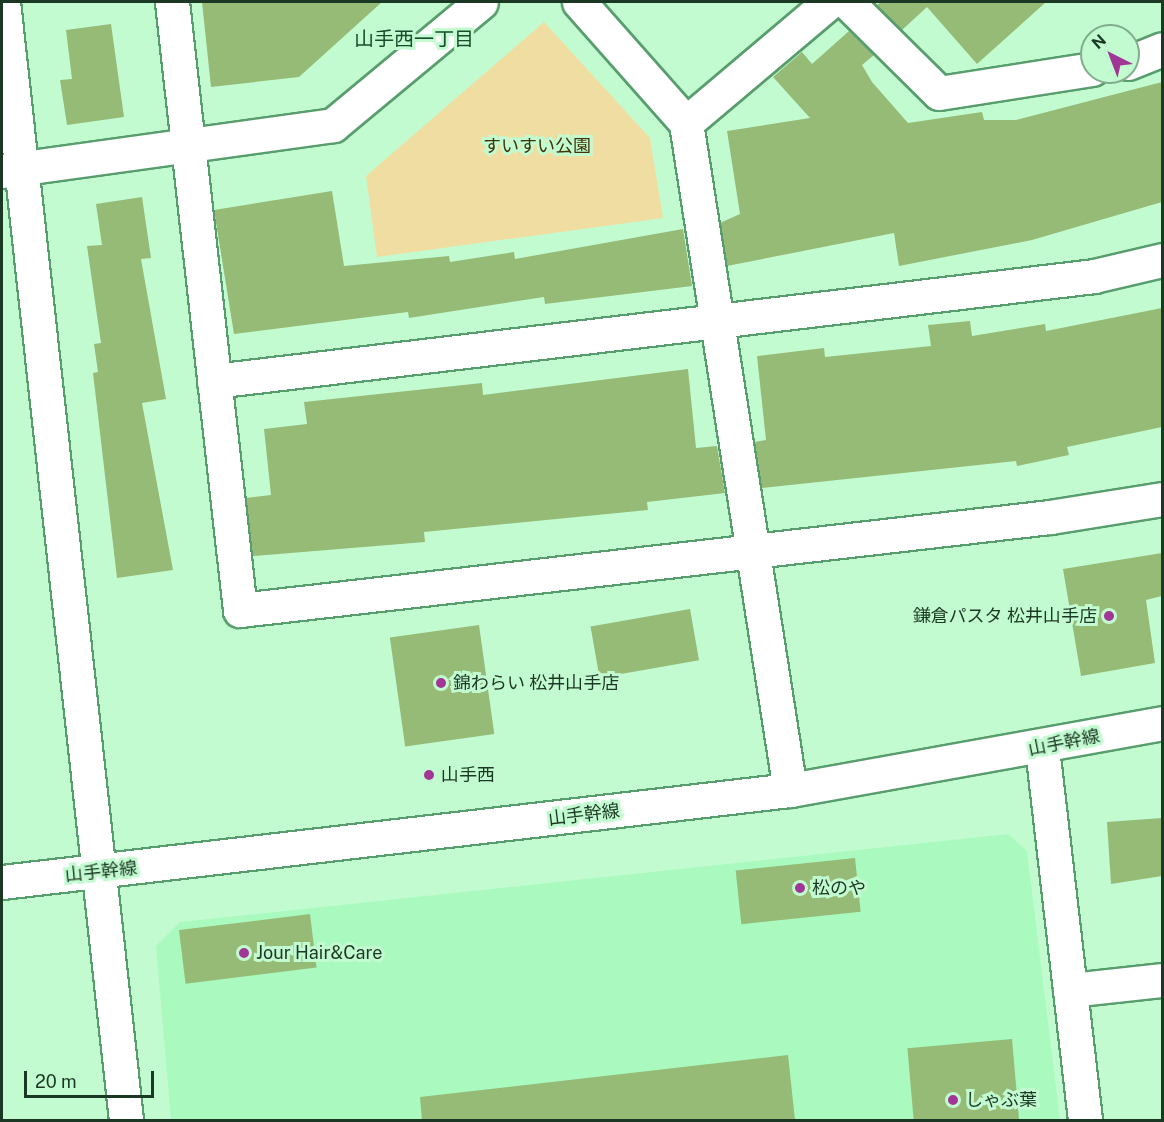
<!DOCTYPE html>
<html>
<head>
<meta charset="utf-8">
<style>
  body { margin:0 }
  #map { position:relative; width:1164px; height:1122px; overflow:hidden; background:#c3fbd1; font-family:"Public Sans","Noto Sans JP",sans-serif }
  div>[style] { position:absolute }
  .built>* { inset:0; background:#aafac0 }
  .green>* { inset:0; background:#f0dda2 }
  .building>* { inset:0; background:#95bb77; transform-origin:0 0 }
  .roads { filter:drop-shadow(2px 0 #589d6d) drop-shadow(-2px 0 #589d6d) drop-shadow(0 2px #589d6d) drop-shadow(0 -2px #589d6d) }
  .minor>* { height:33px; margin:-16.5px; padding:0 16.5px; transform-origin:16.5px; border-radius:16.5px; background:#fff }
  .dots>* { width:16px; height:16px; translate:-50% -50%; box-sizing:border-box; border:3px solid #c3fbd1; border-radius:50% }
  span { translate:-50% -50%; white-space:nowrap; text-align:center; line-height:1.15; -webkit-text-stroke:6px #c3fbd1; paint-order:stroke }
  .park-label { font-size:18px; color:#403306 }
  .poi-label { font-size:18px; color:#1b3824 }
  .right { translate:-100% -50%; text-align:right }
  .left { translate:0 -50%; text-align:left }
  .street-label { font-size:18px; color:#1b3824 }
  .neighbourhood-label { font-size:20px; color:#174d2b }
  .frame { position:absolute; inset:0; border:3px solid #1b3824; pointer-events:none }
  .north { position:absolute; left:1080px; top:24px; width:60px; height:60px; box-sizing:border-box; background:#c3fbd1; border:2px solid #80ad8c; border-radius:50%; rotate:318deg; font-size:16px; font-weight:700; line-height:24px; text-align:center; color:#1b3824 }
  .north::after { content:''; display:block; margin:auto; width:21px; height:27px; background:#a13696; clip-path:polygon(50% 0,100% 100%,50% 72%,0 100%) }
  .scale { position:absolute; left:24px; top:1071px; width:130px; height:27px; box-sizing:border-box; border:3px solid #1b3824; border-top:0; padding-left:8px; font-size:18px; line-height:21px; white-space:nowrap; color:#1b3824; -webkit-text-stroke:4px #c3fbd1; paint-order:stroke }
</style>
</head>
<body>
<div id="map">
  <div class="built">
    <div style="clip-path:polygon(1008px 834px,1027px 851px,1060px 1120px,171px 1120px,156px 946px,180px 922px)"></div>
  </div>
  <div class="green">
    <div style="clip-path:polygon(544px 22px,650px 138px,663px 218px,377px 257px,366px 176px)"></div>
  </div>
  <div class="building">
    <div style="clip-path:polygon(202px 2px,382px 2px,299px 77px,211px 87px)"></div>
    <div style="clip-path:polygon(881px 2px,1046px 2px,977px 64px,927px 7px,902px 30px,877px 5px)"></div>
    <div style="clip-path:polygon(111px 24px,124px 117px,67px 125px,60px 80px,72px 79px,66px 30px)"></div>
    <div style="clip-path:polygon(849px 31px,874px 55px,862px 65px,872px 82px,908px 123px,982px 112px,984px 120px,1016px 120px,1162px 82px,1162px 202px,1032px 240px,899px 266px,894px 233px,727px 266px,720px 223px,740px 214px,727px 131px,810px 118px,773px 77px,802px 52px,812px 64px)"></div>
    <div style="clip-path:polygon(332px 191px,344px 266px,449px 256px,450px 262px,514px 252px,515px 259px,683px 229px,692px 286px,545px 304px,544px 297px,409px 318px,408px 312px,234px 334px,214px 210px)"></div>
    <div style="clip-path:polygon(142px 197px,151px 258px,141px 259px,166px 399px,142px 403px,173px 570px,117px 578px,93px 373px,98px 372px,94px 344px,101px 343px,87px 246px,102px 245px,96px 204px)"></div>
    <div style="clip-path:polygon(1162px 308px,1162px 427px,1067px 447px,1069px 455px,1017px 466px,1016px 461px,762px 488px,755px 442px,766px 440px,757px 356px,824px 348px,825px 357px,931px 346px,928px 325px,970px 321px,972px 336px,1045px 324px,1046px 331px)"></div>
    <div style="clip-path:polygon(688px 369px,696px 448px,717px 446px,725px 493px,647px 502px,648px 510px,424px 532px,425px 542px,253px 556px,246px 498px,271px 495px,264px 429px,307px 424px,304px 402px,482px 383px,483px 395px)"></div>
    <div style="clip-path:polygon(1162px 553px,1162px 596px,1146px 600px,1155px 663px,1081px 676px,1063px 569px)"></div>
    <div style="left:690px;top:609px;width:52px;height:101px;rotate:80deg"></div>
    <div style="left:479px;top:625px;width:110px;height:90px;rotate:82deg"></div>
    <div style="clip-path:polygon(1162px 818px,1162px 876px,1111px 884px,1107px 822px)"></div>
    <div style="left:855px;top:858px;width:54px;height:120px;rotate:84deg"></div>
    <div style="left:310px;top:914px;width:54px;height:132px;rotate:83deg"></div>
    <div style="left:1012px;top:1039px;width:81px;height:105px;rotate:85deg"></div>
    <div style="clip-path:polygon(788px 1055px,795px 1120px,422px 1120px,420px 1097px)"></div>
  </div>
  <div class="roads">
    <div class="minor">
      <div style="left:3px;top:2px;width:1125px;rotate:83.72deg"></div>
      <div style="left:172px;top:2px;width:612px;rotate:83.62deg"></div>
      <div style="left:240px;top:610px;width:815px;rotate:-6.55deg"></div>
      <div style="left:1050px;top:517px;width:113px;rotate:-9.1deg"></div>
      <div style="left:579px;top:2px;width:162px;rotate:48.5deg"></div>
      <div style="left:686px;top:123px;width:675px;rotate:81.14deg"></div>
      <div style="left:847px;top:2px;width:129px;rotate:44.7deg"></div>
      <div style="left:939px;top:93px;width:155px;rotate:-8.9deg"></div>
      <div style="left:1128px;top:63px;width:37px;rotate:-22deg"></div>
      <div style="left:686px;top:123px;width:187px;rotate:-40.2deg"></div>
      <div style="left:2px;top:171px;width:334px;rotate:-7.9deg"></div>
      <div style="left:333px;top:125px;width:192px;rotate:-39.7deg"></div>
      <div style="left:214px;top:381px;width:886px;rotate:-6.8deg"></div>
      <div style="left:1094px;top:276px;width:70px;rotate:-13.2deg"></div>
      <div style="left:1042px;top:748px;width:374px;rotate:83.4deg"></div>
      <div style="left:2px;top:882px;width:793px;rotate:-6.66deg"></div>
      <div style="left:790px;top:790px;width:378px;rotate:-10.2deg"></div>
      <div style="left:1070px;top:990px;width:93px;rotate:-6.2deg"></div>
    </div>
  </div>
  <div class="dots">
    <div style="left:1109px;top:616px;background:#a13696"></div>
    <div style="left:441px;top:683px;background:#a13696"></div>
    <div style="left:429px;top:775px;background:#a13696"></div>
    <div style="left:800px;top:888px;background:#a13696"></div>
    <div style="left:244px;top:953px;background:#a13696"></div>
    <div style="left:953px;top:1100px;background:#a13696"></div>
  </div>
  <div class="park-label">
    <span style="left:537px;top:146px">すいすい公園</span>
  </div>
  <div class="poi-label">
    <span class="right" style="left:1097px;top:616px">鎌倉パスタ 松井山手店</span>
    <span class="left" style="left:453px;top:683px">錦わらい 松井山手店</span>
    <span class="left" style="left:441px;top:775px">山手西</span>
    <span class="left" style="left:812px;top:888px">松のや</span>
    <span class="left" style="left:256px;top:953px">Jour Hair&amp;Care</span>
    <span class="left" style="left:965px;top:1100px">しゃぶ葉</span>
  </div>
  <div class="street-label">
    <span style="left:1064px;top:743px;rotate:-11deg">山手幹線</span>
    <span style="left:584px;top:815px;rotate:-7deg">山手幹線</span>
    <span style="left:101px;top:872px;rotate:-6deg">山手幹線</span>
  </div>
  <div class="neighbourhood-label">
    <span style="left:414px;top:39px">山手西一丁目</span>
  </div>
  <div class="frame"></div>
  <div class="north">N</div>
  <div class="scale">20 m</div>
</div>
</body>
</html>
